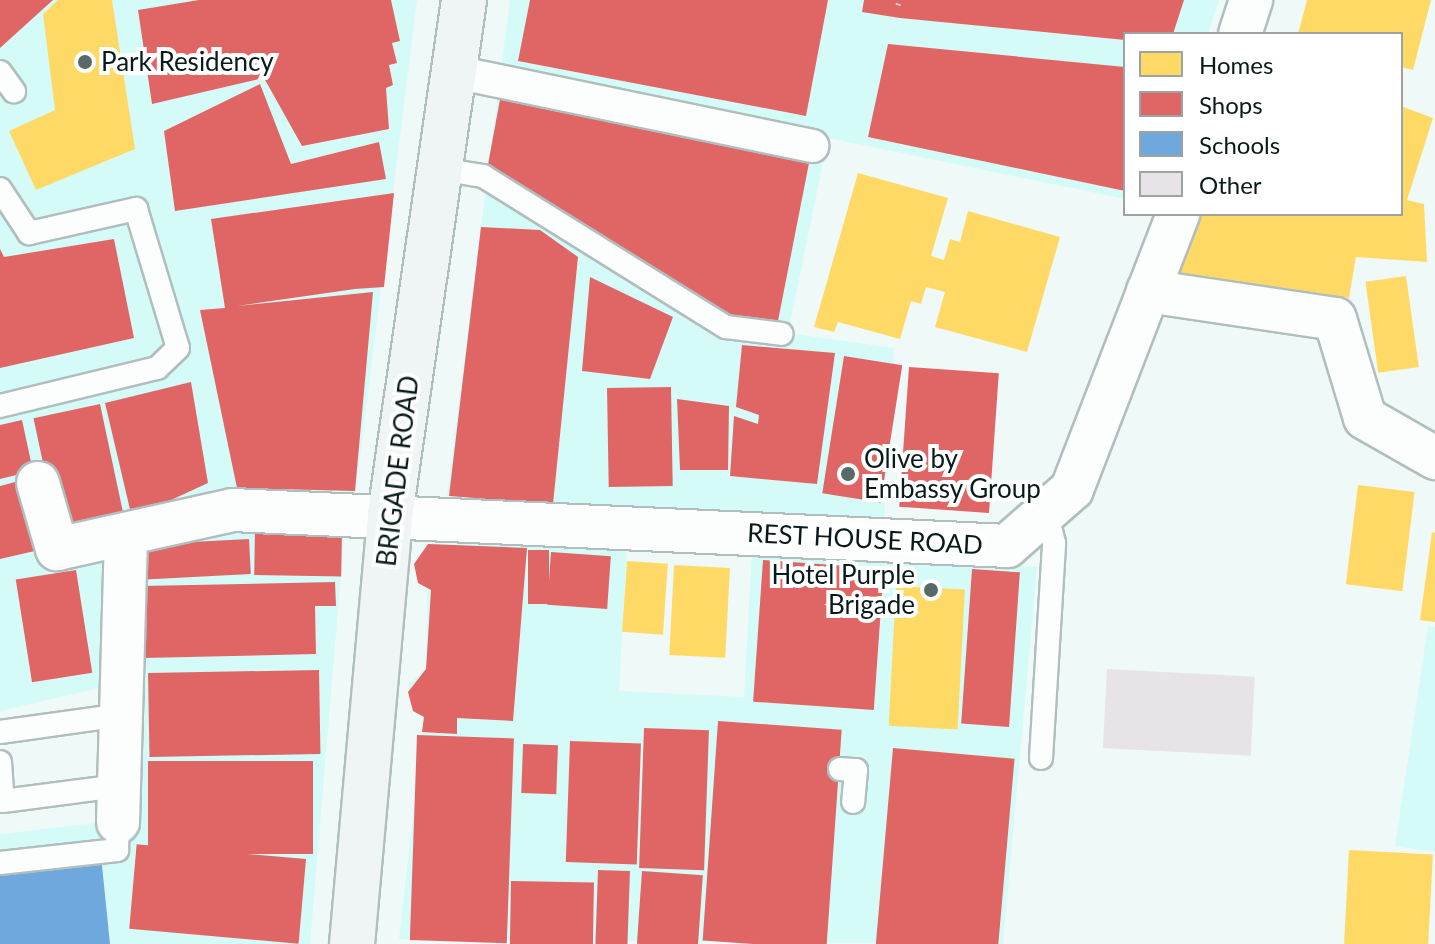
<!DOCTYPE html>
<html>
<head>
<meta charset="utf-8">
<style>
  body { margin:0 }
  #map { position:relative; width:1435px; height:944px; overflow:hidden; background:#eef9f8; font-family:Lato,sans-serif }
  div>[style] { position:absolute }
  .built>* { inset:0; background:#d5fbf9 }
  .homes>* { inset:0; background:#ffd966; transform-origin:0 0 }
  .shops>* { inset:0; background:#e06666; transform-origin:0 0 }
  .schools>* { inset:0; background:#6fa8dc }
  .building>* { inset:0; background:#e8e3e8; transform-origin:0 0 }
  .path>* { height:5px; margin-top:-2.5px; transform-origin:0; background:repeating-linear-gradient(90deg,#cfd3d3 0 2px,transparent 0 8px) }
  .roads { filter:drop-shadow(2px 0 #b0bebd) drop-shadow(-2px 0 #b0bebd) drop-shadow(0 2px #b0bebd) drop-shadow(0 -2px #b0bebd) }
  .service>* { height:22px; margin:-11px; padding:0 11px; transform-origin:11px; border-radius:11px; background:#fcfefe }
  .pedestrian>* { height:32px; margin:-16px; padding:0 16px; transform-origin:16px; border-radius:16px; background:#fcfefe }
  .minor>* { height:42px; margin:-21px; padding:0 21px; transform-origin:21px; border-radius:21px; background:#fcfefe }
  .secondary>* { height:44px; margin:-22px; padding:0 22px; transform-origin:22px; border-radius:22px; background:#eff4f4 }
  .dots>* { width:22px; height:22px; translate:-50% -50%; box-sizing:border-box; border:4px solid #fff; border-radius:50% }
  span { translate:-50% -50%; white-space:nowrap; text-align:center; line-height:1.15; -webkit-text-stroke:8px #fff; paint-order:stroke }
  .poi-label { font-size:26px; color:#081b1a }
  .left { translate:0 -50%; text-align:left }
  .right { translate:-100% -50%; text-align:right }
  .street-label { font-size:26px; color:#081b1a }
  .legend { position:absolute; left:1123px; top:32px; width:280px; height:184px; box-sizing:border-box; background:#fff; border:2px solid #9ca4a3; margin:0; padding:10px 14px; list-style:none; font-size:24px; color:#081b1a }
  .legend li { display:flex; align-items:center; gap:16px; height:40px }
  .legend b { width:40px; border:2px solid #9ca4a3 }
</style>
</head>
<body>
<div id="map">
  <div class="built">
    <div style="clip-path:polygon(0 0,417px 0,355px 497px,51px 561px,104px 553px,104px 687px,0 711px)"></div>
    <div style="clip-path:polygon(510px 0,1219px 0,1208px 34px,1125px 34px,1125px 199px,828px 138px,788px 333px,894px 348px,884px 523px,447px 496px)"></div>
    <div style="clip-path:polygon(345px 526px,310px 944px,0 944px,0 834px,105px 822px,136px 542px,254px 527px)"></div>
    <div style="clip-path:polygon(627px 543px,619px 691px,744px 697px,752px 551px,1037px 567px,1003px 944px,399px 939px,424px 717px,413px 711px,408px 685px,426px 668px,428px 544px)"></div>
    <div style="clip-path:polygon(1428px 626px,1435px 627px,1435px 852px,1395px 846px)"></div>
  </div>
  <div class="homes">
    <div style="clip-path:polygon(58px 0,112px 0,135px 149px,36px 190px,9px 131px,55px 110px,43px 14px)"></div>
    <div style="clip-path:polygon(1307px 0,1431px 0,1413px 70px,1401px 67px,1401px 34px,1298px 34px)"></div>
    <div style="clip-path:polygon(1401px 106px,1433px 118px,1407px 200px,1424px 204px,1427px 262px,1356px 257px,1349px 298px,1178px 274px,1199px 214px,1401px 214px)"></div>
    <div style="clip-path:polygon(858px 173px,948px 198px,931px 256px,944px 260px,950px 239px,960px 242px,968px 211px,1060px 237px,1027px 352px,935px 327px,945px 292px,926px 287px,921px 304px,911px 301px,900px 339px,838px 322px,834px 332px,814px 327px)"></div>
    <div style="left:1406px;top:276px;width:92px;height:41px;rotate:82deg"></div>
    <div style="left:1358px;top:485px;width:57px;height:100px;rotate:7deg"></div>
    <div style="clip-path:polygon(1432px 532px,1435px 533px,1435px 622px,1420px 620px)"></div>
    <div style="left:627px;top:561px;width:41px;height:71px;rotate:4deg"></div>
    <div style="left:674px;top:565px;width:56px;height:90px;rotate:3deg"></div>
    <div style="left:896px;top:586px;width:69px;height:140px;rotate:3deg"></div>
    <div style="left:1349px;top:850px;width:84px;height:94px;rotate:3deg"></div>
  </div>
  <div class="shops">
    <div style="clip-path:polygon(0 0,53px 0,0 48px)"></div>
    <div style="clip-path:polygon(199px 0,391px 0,400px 41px,392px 43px,397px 63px,389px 65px,393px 85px,386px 88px,389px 129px,302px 146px,264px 78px,152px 104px,138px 10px)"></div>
    <div style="clip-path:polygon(530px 0,828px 0,806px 116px,518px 61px)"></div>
    <div style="clip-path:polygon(864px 0,1184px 0,1173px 34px,1125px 34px,1125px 40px,900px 18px,862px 12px)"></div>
    <div style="clip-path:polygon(888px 44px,1125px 67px,1125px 191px,868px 137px)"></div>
    <div style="clip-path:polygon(260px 84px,291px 164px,379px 142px,386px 179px,175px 211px,164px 131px)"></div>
    <div style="clip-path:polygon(501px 94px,810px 158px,777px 326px,733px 318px,487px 170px)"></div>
    <div style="clip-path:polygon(394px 193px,384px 287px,355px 289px,237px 306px,373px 292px,355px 491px,237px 488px,200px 310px,225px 308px,211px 219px)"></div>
    <div style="clip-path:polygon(481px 227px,540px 230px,578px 257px,553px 504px,449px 496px)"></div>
    <div style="clip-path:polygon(114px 239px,134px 338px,0 368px,0 249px,4px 257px)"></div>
    <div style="clip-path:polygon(590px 277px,673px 317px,650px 379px,582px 371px)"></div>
    <div style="clip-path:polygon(742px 345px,835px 353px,817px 484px,730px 476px,734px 416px,758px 424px,759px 415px,736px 407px)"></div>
    <div style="left:844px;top:356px;width:59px;height:139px;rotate:9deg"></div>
    <div style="left:909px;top:367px;width:90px;height:140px;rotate:4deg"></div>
    <div style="clip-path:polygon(191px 382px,208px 483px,132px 518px,105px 403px)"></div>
    <div style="left:671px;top:387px;width:99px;height:64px;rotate:89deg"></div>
    <div style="clip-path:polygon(677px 399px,729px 406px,728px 470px,680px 470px)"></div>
    <div style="left:100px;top:404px;width:110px;height:68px;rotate:78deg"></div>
    <div style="clip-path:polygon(22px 420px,33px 471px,0 479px,0 425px)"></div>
    <div style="clip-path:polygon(23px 480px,39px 550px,0 559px,0 486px)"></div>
    <div style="left:255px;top:529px;width:87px;height:46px;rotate:1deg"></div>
    <div style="left:249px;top:539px;width:35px;height:110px;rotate:87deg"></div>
    <div style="clip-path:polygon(428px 544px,527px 548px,513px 721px,457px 718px,457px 734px,422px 732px,424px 717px,413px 711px,408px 692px,426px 669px,431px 590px,418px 583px,414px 564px)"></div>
    <div style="left:528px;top:550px;width:21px;height:54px"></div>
    <div style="left:551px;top:552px;width:60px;height:53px;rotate:4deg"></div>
    <div style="left:763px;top:560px;width:121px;height:142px;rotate:4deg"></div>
    <div style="left:972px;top:569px;width:48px;height:155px;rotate:4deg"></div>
    <div style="left:76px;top:570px;width:104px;height:61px;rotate:81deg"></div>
    <div style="clip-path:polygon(335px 582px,336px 606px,315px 606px,316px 654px,143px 658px,141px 586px)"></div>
    <div style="left:319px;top:670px;width:84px;height:171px;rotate:89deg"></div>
    <div style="left:718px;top:721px;width:124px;height:220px;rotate:4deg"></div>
    <div style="left:644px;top:728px;width:65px;height:140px;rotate:2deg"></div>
    <div style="left:417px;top:735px;width:97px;height:205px;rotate:2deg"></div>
    <div style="left:570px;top:741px;width:71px;height:121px;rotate:2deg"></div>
    <div style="left:523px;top:744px;width:35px;height:49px;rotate:2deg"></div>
    <div style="left:893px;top:748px;width:122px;height:197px;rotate:5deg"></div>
    <div style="left:313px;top:761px;width:93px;height:165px;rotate:90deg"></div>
    <div style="left:306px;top:859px;width:85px;height:170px;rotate:95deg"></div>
    <div style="left:598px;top:870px;width:32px;height:74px;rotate:2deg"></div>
    <div style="left:642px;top:871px;width:61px;height:73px;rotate:4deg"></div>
    <div style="left:511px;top:881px;width:83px;height:63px;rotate:1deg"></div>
  </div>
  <div class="schools">
    <div style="clip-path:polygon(101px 856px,110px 944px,0 944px,0 873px)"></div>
  </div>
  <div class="building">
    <div style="left:1107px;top:669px;width:148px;height:79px;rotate:3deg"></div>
  </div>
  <div class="path">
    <div style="left:898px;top:5px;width:5px;rotate:-79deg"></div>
  </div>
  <div class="roads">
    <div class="service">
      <div style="left:0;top:72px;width:24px;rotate:54deg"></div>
      <div style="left:440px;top:169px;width:44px;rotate:9.2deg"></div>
      <div style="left:483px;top:176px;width:286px;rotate:31.9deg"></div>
      <div style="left:726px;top:327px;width:56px;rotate:7.1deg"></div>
      <div style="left:0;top:189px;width:53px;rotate:56.6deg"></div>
      <div style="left:29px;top:233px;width:110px;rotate:-12.6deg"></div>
      <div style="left:136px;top:209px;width:145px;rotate:73.2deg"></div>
      <div style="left:178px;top:348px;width:29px;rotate:136deg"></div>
      <div style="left:157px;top:368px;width:162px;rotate:166.4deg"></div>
      <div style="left:0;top:732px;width:122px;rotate:-8deg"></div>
      <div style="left:1041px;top:758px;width:215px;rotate:-86.5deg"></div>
      <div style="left:1054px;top:543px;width:30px;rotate:-104deg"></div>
      <div style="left:0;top:762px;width:39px;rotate:86deg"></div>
      <div style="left:3px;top:801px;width:117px;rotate:-7.4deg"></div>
      <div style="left:840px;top:769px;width:16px;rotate:4deg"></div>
      <div style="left:856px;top:770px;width:32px;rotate:95deg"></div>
      <div style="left:0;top:863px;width:118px;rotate:-6.3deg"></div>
      <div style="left:117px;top:850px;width:28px;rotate:-88deg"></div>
    </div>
    <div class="pedestrian">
      <div style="left:455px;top:72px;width:365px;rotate:11.7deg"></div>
    </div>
    <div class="minor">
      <div style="left:1240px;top:34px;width:36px;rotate:-72deg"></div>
      <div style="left:1148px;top:291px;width:189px;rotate:8.5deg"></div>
      <div style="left:1335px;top:319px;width:103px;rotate:73.1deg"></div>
      <div style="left:1365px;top:418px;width:81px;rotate:29.7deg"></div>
      <div style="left:38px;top:483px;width:69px;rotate:73.9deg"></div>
      <div style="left:57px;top:549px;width:180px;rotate:-12.5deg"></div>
      <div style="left:233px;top:510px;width:775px;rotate:2.66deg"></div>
      <div style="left:1007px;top:546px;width:86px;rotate:-41.2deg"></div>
      <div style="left:1072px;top:489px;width:295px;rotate:-68.9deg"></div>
      <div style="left:118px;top:822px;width:287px;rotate:-88.4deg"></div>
    </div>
    <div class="secondary">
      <div style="left:352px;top:944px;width:431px;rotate:-84.9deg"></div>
      <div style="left:390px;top:515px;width:520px;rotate:-81.82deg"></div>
    </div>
  </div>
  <div class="dots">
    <div style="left:85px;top:62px;background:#586968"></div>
    <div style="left:848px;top:474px;background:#586968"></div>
    <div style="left:931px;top:590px;background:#586968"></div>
  </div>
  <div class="poi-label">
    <span class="left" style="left:101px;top:62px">Park Residency</span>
    <span class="left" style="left:864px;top:474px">Olive by<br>Embassy Group</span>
    <span class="right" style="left:915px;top:590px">Hotel Purple<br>Brigade</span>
  </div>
  <div class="street-label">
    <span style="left:398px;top:471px;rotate:-83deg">BRIGADE ROAD</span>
    <span style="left:865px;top:539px;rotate:3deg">REST HOUSE ROAD</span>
  </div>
  <ul class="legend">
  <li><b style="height:22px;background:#ffd966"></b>Homes</li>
  <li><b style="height:22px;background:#e06666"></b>Shops</li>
  <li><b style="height:22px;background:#6fa8dc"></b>Schools</li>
  <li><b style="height:22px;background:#e8e3e8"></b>Other</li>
  </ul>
</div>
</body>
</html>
